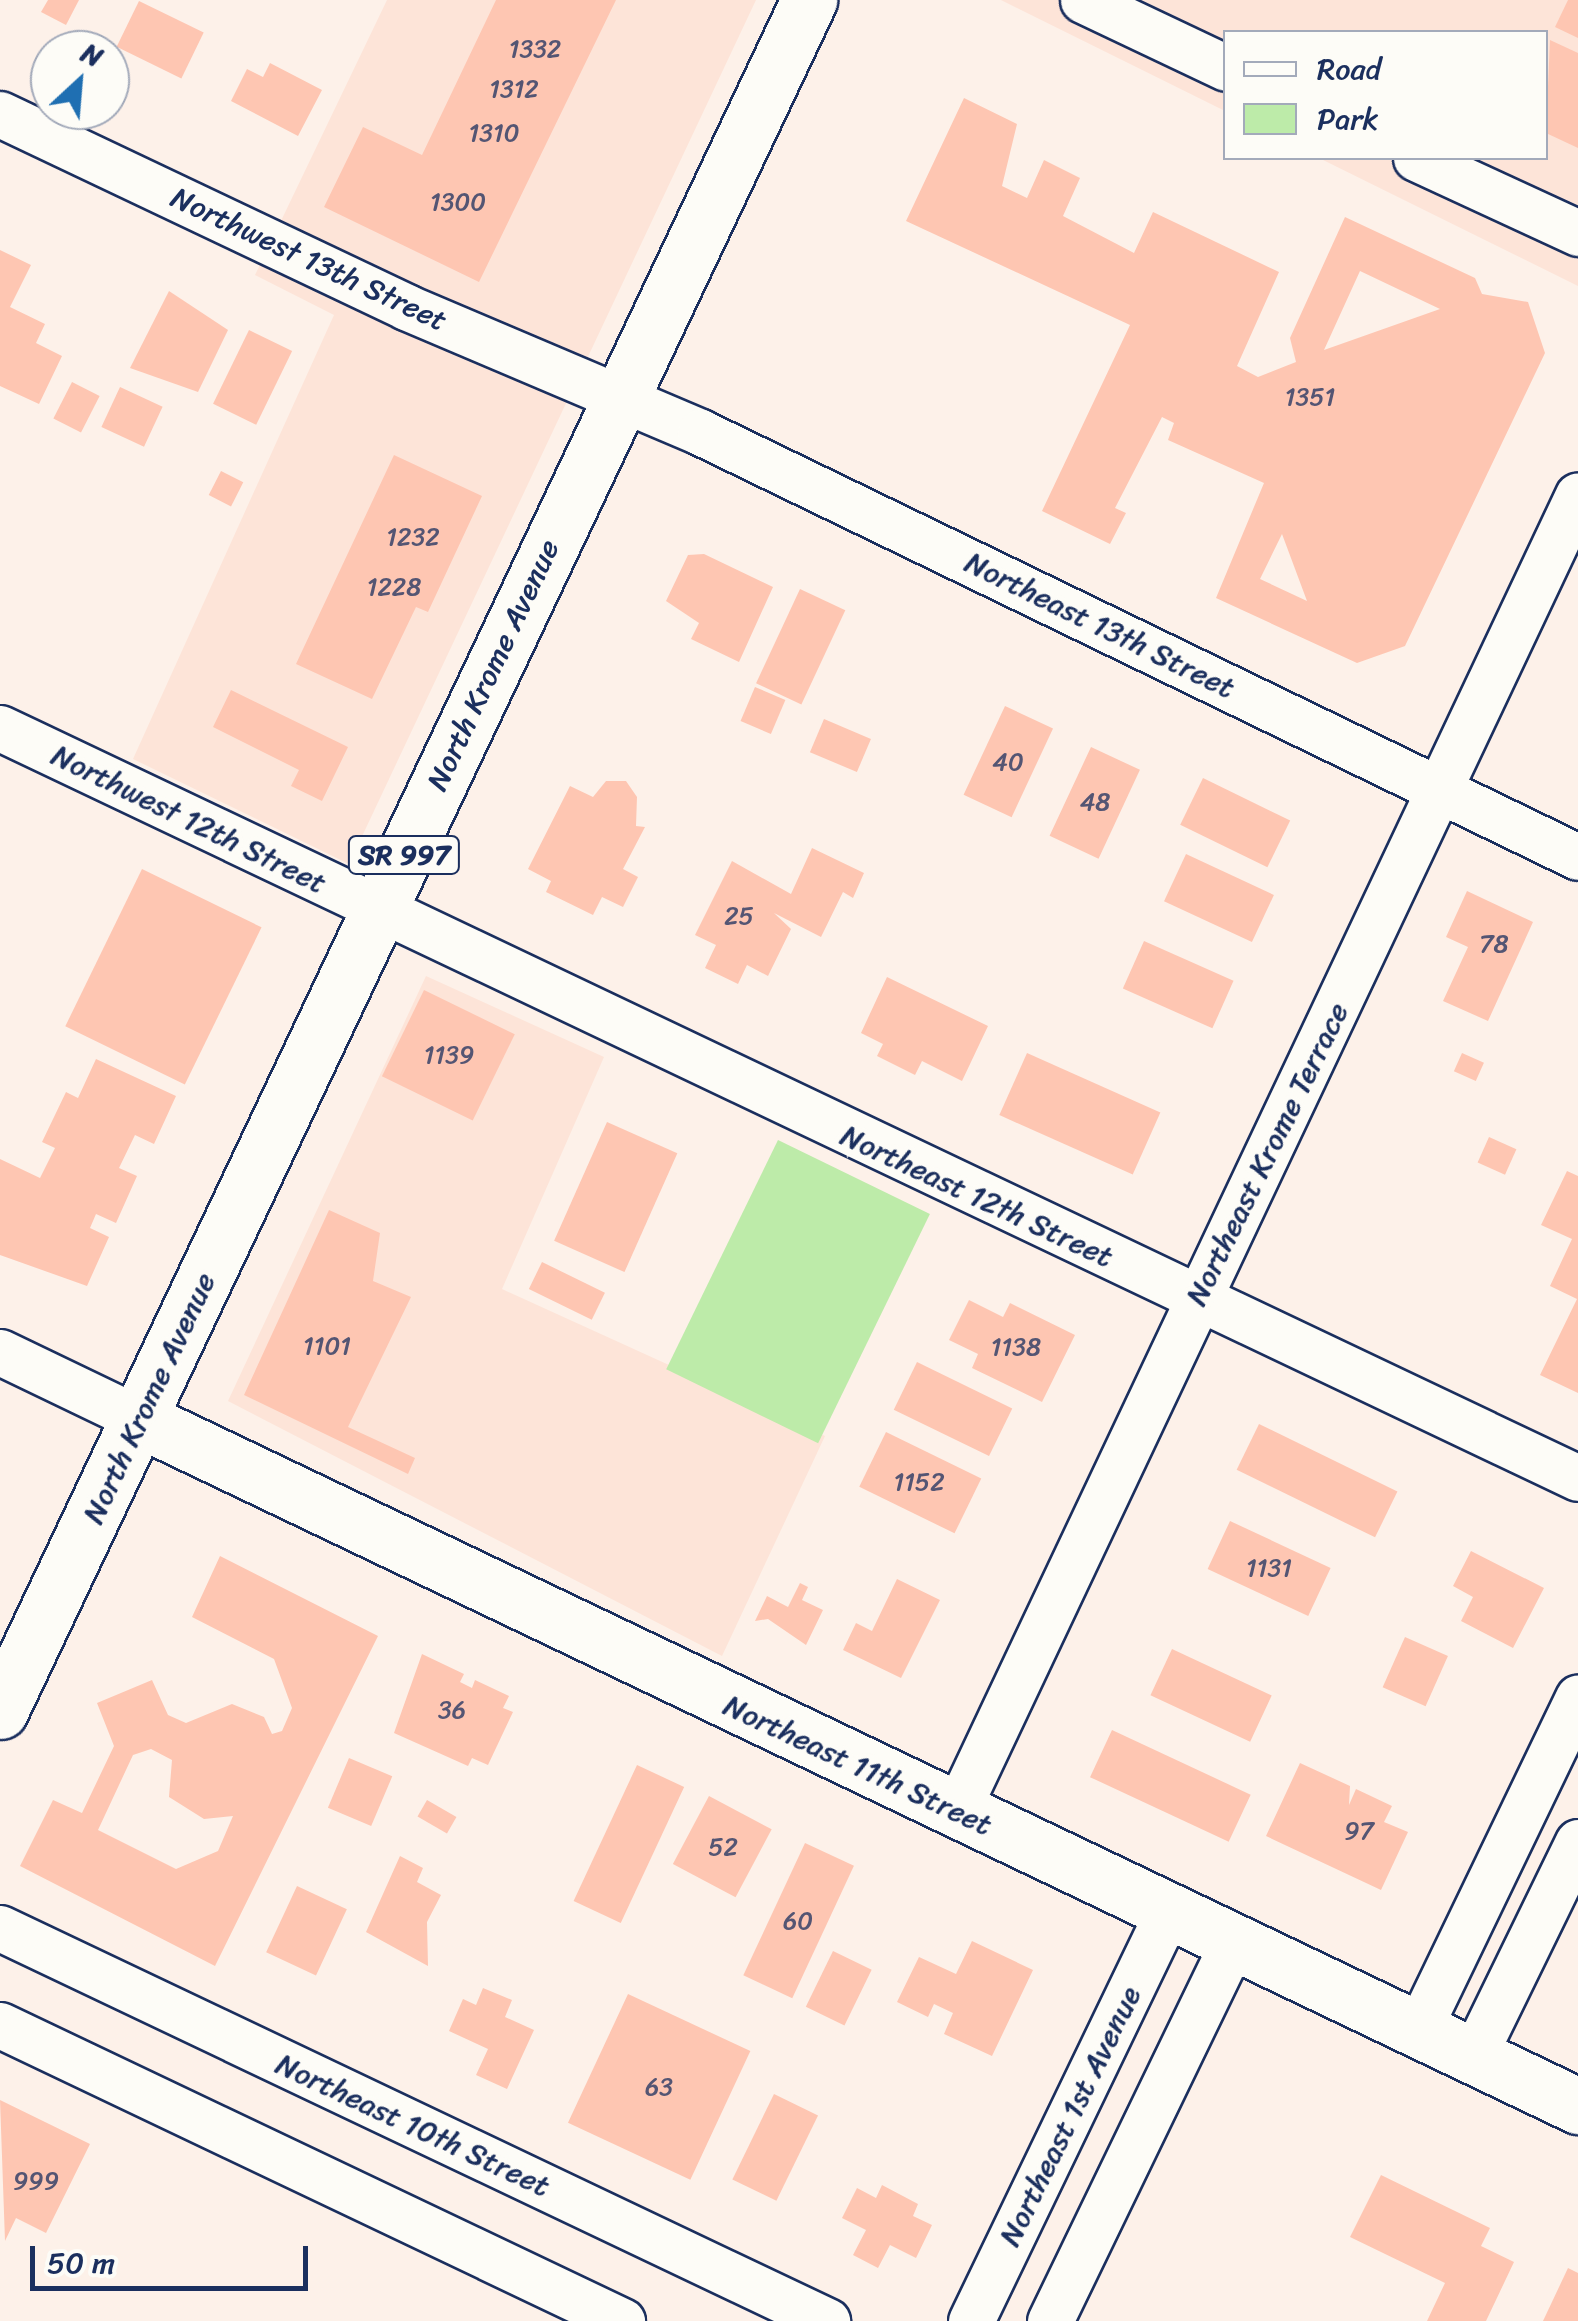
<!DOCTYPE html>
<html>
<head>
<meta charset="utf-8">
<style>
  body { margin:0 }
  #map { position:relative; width:1578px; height:2321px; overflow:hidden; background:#fdf1e9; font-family:Sriracha,sans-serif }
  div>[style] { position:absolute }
  .built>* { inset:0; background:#fde4d8 }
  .green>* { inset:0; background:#bdeba9; transform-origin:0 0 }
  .building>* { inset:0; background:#fec6b2; transform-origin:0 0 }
  .roads { filter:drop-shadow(2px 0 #1b2f5e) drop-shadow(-2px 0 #1b2f5e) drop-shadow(0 2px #1b2f5e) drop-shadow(0 -2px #1b2f5e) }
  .street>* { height:45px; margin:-22.5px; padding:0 22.5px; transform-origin:22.5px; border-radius:22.5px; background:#fdfcf7 }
  .secondary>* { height:55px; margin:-27.5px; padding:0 27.5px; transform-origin:27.5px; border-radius:27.5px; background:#fdfcf7 }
  .highway>* { height:55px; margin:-27.5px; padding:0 27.5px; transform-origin:27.5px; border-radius:27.5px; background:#fdfcf7 }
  span { translate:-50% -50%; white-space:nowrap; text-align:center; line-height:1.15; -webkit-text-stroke:9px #fdfcf7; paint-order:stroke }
  .number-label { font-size:25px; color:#545573 }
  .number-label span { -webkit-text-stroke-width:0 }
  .shield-label span { padding:2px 8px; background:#fdfcf7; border:2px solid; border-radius:8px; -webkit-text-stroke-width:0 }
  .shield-label { font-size:28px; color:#1b2f5e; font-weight:700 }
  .street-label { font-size:30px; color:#1b2f5e }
  .legend { position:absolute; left:1223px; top:30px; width:325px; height:130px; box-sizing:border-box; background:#fdfcf7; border:2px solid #a3aaba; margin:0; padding:12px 18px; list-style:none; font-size:30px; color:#1b2f5e }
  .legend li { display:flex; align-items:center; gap:20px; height:50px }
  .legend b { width:50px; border:2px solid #a3aaba }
  .north { position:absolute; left:30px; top:30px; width:100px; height:100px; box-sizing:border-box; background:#fdfcf7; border:2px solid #a3aaba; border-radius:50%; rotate:26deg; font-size:28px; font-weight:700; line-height:40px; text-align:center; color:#1b2f5e }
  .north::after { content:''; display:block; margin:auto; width:35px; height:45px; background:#1f6fb2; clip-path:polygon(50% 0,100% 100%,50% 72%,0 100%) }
  .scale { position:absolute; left:30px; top:2246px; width:278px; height:45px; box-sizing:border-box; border:5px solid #1b2f5e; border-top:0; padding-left:12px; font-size:30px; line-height:35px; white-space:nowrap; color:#1b2f5e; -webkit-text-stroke:8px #fdfcf7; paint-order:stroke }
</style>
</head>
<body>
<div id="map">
  <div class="built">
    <div style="clip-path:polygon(387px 0,756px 0,349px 864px,133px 759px,334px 315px,255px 275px)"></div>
    <div style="clip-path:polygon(1001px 0,1578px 0,1578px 286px,1319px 158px,1546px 158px,1546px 32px,1226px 32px,1225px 111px)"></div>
    <div style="clip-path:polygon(426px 976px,604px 1057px,502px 1289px,825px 1436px,722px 1656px,228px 1401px)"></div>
  </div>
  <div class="green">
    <div style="left:778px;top:1140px;width:169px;height:255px;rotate:26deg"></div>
  </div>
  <div class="building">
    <div style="clip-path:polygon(48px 0,79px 0,66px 25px,41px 12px)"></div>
    <div style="clip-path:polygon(496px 0,616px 0,479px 282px,324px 207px,363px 127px,422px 155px)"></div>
    <div style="clip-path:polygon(1568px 0,1578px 0,1578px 38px,1555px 27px)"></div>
    <div style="left:139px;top:1px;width:72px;height:51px;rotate:26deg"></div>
    <div style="clip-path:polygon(1550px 40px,1578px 53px,1578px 148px,1546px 133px)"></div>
    <div style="clip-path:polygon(270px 63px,322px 90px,298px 136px,231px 101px,247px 69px,263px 77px)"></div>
    <div style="clip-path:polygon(evenodd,964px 98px,1017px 124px,1002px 186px,1027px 198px,1044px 160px,1080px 178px,1063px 216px,1134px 253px,1153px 212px,1279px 272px,1237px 366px,1258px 377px,1296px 362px,1290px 338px,1345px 217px,1475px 278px,1482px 294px,1528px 302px,1545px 353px,1405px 646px,1357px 663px,1216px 598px,1264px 483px,1168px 440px,1174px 423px,1162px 417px,1115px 508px,1126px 513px,1110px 544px,1042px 511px,1130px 325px,906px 221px,964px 98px,1360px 271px,1440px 309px,1324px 350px,1360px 271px,964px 98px,1282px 534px,1307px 601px,1260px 579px,1282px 534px)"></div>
    <div style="clip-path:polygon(0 250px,31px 265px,10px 307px,45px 324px,36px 343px,62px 356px,39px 404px,0 386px)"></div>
    <div style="clip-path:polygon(169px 291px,228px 330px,198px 392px,130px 368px)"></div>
    <div style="left:249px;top:330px;width:48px;height:82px;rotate:26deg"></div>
    <div style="left:72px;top:382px;width:31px;height:41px;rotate:27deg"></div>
    <div style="left:120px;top:387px;width:47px;height:44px;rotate:25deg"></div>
    <div style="clip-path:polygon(394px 455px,482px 496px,428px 612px,416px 607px,372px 699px,296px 664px)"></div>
    <div style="left:221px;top:471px;width:25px;height:27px;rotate:27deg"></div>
    <div style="clip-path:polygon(704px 554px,773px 587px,739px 662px,691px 639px,699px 623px,666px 601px,688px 555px)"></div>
    <div style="left:800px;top:589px;width:50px;height:104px;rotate:25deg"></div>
    <div style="left:755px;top:687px;width:33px;height:37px;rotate:23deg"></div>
    <div style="clip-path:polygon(231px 690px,348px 747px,322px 801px,291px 786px,299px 770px,213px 727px)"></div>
    <div style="left:1005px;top:706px;width:53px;height:98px;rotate:25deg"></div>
    <div style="left:824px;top:719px;width:51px;height:36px;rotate:23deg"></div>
    <div style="left:1091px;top:747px;width:54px;height:98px;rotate:25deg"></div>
    <div style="left:1203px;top:778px;width:97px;height:52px;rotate:26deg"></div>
    <div style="clip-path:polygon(606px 781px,626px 781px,637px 797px,636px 826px,645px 827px,623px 869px,638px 877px,623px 907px,602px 897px,593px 915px,546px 892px,551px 881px,528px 869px,570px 786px,593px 797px)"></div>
    <div style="clip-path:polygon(812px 848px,864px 873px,853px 898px,843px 892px,821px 937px,774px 913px,791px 929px,768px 976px,747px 965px,738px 984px,705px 968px,716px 945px,695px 935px,732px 861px,791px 894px)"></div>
    <div style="left:1186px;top:854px;width:97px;height:52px;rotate:25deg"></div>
    <div style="left:142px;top:869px;width:133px;height:175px;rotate:26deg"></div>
    <div style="clip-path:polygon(1467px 891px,1533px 922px,1488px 1021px,1443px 1001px,1468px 947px,1446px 937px)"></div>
    <div style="left:1144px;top:941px;width:98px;height:52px;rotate:24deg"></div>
    <div style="clip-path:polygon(887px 977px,988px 1026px,962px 1081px,922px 1061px,915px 1075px,877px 1056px,883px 1044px,861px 1033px)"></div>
    <div style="left:424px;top:990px;width:101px;height:96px;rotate:26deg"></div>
    <div style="left:1027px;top:1053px;width:146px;height:68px;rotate:24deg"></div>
    <div style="left:1462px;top:1053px;width:24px;height:20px;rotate:24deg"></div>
    <div style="clip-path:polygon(96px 1059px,176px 1096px,154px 1144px,135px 1135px,119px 1168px,137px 1176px,116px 1223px,96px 1214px,90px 1228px,109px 1237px,87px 1286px,0 1255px,0 1159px,40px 1178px,55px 1148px,42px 1142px,66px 1092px,78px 1098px)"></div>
    <div style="left:607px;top:1122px;width:77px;height:130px;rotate:24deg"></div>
    <div style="left:1489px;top:1137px;width:30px;height:28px;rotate:24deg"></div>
    <div style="clip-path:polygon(1567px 1171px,1578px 1176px,1578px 1393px,1540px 1375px,1577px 1299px,1550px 1286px,1572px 1239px,1541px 1225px)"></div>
    <div style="clip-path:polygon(329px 1210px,380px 1233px,373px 1281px,411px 1297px,348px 1427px,415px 1458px,408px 1474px,244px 1395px)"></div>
    <div style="left:542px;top:1262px;width:70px;height:30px;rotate:26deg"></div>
    <div style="clip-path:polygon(969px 1300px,1003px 1317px,1010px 1303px,1075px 1335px,1042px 1402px,972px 1368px,978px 1354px,949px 1340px)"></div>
    <div style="left:917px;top:1362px;width:106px;height:53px;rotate:26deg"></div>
    <div style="left:1259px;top:1424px;width:154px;height:51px;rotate:26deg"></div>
    <div style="left:886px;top:1432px;width:106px;height:61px;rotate:26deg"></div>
    <div style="left:1230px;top:1521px;width:111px;height:53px;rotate:25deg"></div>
    <div style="clip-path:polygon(1471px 1551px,1544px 1588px,1513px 1648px,1461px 1621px,1473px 1597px,1453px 1586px)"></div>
    <div style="clip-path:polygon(evenodd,220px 1556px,378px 1636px,215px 1966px,20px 1866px,53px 1800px,82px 1813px,114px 1746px,97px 1703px,152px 1680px,168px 1715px,186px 1723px,232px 1704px,264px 1717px,272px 1734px,282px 1731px,292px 1708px,274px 1659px,192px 1617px,220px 1556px,151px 1749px,172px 1760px,169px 1797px,204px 1819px,233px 1816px,218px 1851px,176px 1869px,98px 1830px,133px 1755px,151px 1749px)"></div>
    <div style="clip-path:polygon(897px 1579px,940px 1600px,901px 1678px,843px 1650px,856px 1623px,872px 1631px)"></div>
    <div style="clip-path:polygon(800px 1583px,808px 1587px,802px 1600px,823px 1610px,806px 1645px,768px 1619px,755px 1621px,767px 1596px,788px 1607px)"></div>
    <div style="left:1405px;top:1637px;width:47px;height:55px;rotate:24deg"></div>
    <div style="left:1172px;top:1649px;width:110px;height:51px;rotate:25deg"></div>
    <div style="clip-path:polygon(422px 1654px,464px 1674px,460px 1682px,472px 1688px,475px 1680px,509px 1696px,503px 1708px,513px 1712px,488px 1765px,472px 1758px,468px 1766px,394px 1733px)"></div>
    <div style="left:1112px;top:1730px;width:153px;height:52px;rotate:25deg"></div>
    <div style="left:349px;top:1758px;width:47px;height:54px;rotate:23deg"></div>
    <div style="clip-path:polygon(1300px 1763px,1350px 1786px,1349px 1805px,1356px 1789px,1392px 1806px,1384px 1822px,1408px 1832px,1381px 1890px,1266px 1836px)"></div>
    <div style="left:637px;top:1765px;width:52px;height:150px;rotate:25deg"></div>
    <div style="left:709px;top:1796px;width:71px;height:77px;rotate:28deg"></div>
    <div style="left:427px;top:1800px;width:34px;height:19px;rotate:30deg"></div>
    <div style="left:805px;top:1843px;width:54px;height:146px;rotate:25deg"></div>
    <div style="clip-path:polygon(400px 1856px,423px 1868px,417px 1882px,441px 1895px,427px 1922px,428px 1966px,366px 1932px)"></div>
    <div style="left:297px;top:1886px;width:55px;height:73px;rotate:25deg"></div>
    <div style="clip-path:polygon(972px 1941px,1033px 1970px,992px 2056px,944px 2034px,953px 2013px,934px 2004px,928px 2017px,897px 2002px,919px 1957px,956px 1974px)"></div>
    <div style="left:833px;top:1951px;width:43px;height:62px;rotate:26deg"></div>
    <div style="clip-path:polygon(483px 1988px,512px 2000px,505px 2017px,534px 2030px,507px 2089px,476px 2075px,488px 2049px,449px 2031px,463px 1999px,476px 2005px)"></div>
    <div style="left:628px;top:1994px;width:135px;height:142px;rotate:25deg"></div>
    <div style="left:774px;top:2094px;width:49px;height:95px;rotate:26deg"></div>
    <div style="clip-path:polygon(0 2100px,90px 2144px,46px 2233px,16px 2218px,5px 2241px)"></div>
    <div style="clip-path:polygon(1381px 2175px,1490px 2228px,1481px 2246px,1514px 2262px,1486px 2321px,1427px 2321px,1445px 2283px,1350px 2237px)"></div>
    <div style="clip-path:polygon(882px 2185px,918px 2204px,913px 2216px,932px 2225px,916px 2258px,890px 2245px,878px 2268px,853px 2255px,866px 2230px,842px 2218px,857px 2188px,876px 2198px)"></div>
    <div style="clip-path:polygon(1568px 2268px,1578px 2273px,1578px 2321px,1543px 2321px)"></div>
  </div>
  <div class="roads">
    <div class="street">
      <div style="left:1083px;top:0;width:158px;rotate:25.4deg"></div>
      <div style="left:0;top:114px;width:450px;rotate:25.4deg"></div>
      <div style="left:406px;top:307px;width:319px;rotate:23deg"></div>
      <div style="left:700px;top:432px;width:975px;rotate:25.83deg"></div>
      <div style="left:1416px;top:158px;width:179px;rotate:24.8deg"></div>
      <div style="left:0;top:728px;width:1747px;rotate:25.42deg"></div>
      <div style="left:0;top:1352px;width:154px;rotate:25.7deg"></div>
      <div style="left:956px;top:1812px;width:1456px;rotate:-64.72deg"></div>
      <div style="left:0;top:1928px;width:916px;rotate:25.42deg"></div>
      <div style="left:0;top:2025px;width:689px;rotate:25.45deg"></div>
      <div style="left:1418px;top:2030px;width:369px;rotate:-64.3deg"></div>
      <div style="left:1474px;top:2055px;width:237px;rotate:-64deg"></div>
      <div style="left:971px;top:2321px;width:455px;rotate:-64.3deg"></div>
      <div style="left:1050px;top:2321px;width:422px;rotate:-64.2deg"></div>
    </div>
    <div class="secondary">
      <div style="left:139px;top:1419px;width:1595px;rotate:25.52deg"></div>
    </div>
    <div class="highway">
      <div style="left:0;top:1711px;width:1893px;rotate:-64.69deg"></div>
    </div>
  </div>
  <div class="number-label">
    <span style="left:535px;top:49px">1332</span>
    <span style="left:514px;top:89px">1312</span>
    <span style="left:494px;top:133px">1310</span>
    <span style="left:458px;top:202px">1300</span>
    <span style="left:1310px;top:397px">1351</span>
    <span style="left:413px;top:537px">1232</span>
    <span style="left:394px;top:587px">1228</span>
    <span style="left:1008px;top:762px">40</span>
    <span style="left:1095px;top:802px">48</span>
    <span style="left:739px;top:916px">25</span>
    <span style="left:1494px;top:944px">78</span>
    <span style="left:449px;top:1055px">1139</span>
    <span style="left:327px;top:1346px">1101</span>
    <span style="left:1016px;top:1347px">1138</span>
    <span style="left:919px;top:1482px">1152</span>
    <span style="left:1269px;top:1568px">1131</span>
    <span style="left:452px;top:1710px">36</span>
    <span style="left:1359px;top:1831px">97</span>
    <span style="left:723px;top:1847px">52</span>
    <span style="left:798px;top:1921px">60</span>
    <span style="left:659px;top:2087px">63</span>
    <span style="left:36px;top:2181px">999</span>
  </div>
  <div class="shield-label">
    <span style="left:404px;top:855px">SR 997</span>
  </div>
  <div class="street-label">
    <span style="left:309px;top:259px;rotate:25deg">Northwest 13th Street</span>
    <span style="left:1100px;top:625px;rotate:26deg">Northeast 13th Street</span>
    <span style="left:493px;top:665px;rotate:-65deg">North Krome Avenue</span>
    <span style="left:189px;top:819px;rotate:26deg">Northwest 12th Street</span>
    <span style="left:1267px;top:1154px;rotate:-64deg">Northeast Krome Terrace</span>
    <span style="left:977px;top:1196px;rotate:25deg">Northeast 12th Street</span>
    <span style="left:149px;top:1398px;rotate:-65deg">North Krome Avenue</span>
    <span style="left:858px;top:1765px;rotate:25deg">Northeast 11th Street</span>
    <span style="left:1070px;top:2116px;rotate:-64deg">Northeast 1st Avenue</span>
    <span style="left:413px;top:2125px;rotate:25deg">Northeast 10th Street</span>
  </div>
  <ul class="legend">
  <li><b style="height:12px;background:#fdfcf7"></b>Road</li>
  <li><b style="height:28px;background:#bdeba9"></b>Park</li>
  </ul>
  <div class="north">N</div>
  <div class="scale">50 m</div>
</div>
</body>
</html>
